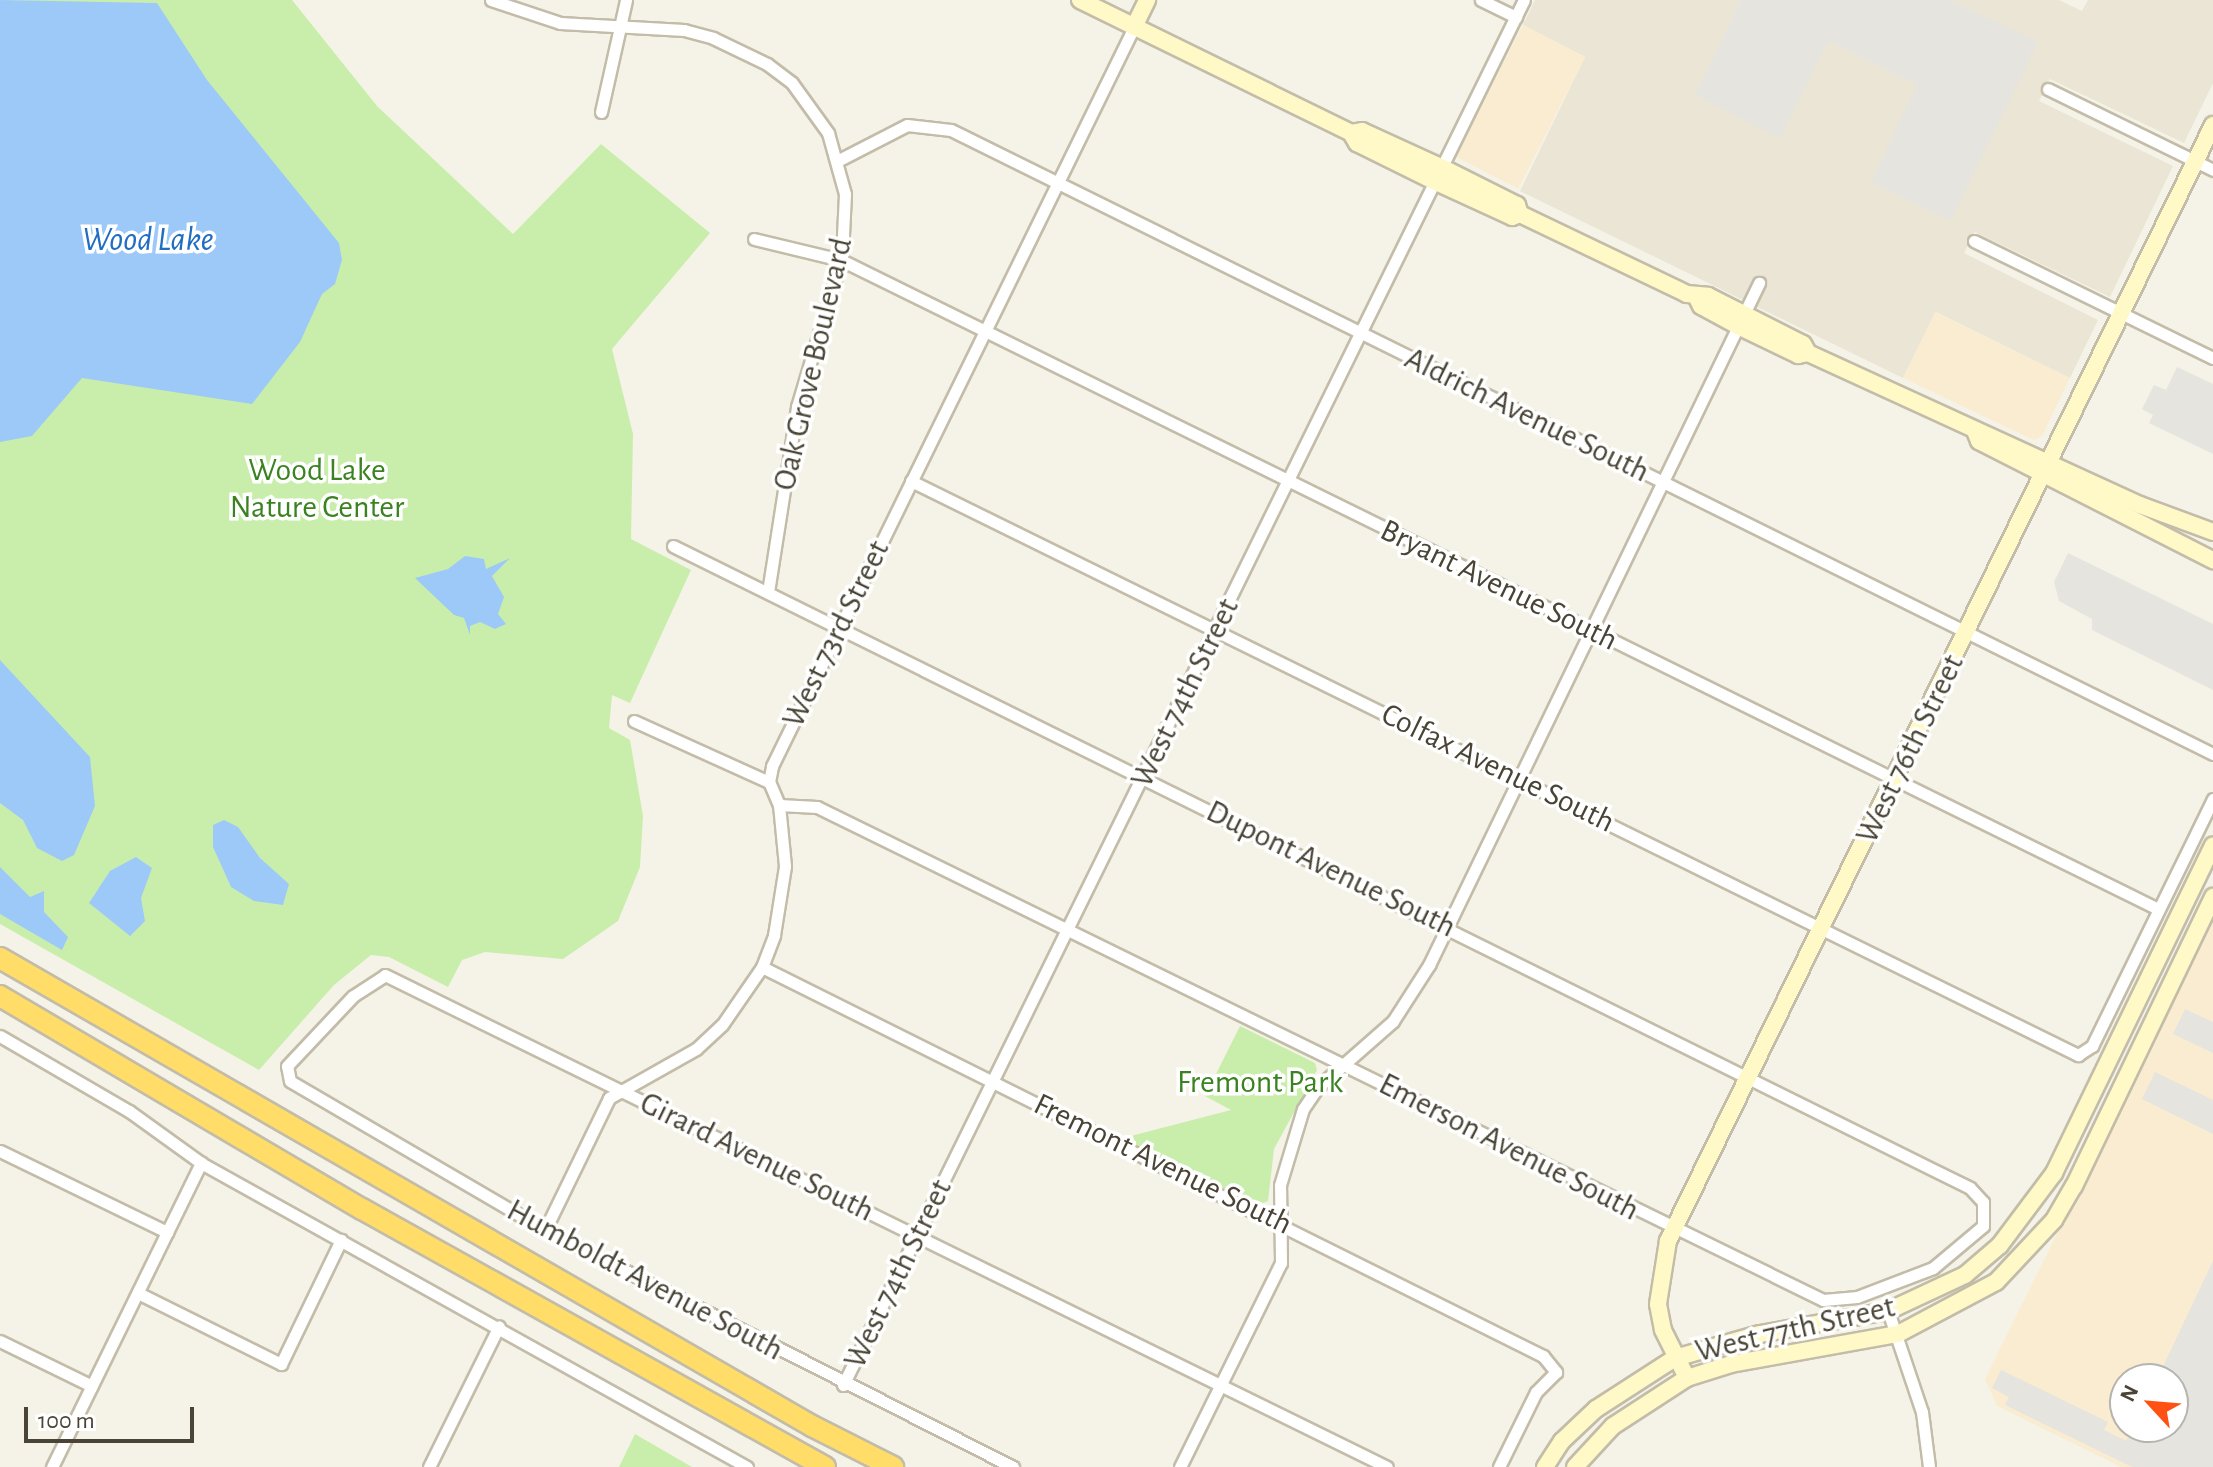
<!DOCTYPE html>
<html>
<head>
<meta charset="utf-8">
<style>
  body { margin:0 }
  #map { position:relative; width:2213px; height:1467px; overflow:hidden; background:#f5f3e7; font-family:"Alegreya Sans",sans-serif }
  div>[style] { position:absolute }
  .residential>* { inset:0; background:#eae5d4 }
  .commercial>* { inset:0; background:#f9ecd0; transform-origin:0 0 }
  .green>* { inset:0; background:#c9eeab }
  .parking>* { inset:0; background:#e6e4df }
  .water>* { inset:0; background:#9dc9f9 }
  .roads { filter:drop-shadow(2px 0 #c2bca8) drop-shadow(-2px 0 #c2bca8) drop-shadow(0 2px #c2bca8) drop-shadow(0 -2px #c2bca8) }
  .street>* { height:11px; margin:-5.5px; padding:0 5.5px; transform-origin:5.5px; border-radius:5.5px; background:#fff }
  .secondary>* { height:16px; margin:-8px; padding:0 8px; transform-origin:8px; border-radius:8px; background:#fff8c7 }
  .highway>* { height:20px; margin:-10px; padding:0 10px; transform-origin:10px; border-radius:10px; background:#ffdd68 }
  span { translate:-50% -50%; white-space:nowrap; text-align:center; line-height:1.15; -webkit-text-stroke:7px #fff; paint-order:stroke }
  .street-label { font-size:32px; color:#494435 }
  .park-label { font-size:32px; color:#3b8221 }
  .water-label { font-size:34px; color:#216dc2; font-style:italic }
  .north { position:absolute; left:2109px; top:1363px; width:80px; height:80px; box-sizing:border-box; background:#fff; border:2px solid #b6b4ae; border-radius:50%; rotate:296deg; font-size:22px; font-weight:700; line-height:32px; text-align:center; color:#494435 }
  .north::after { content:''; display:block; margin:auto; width:28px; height:36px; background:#ff5114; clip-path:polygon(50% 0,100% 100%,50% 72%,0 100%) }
  .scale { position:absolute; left:24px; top:1407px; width:170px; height:36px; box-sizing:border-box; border:4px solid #494435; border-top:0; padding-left:10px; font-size:24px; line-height:28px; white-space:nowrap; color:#494435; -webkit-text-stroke:6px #fff; paint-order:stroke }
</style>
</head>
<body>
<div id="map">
  <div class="residential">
    <div style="clip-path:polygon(1535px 0,2059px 0,2082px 11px,2088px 0,2213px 0,2213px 83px,2184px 143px,2050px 79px,2039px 101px,2173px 166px,2110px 297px,1975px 232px,1964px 253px,2098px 320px,2070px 378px,1936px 312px,1903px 378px,1520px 191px,1585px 57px,1523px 25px)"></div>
  </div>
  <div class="commercial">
    <div style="left:1523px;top:25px;width:70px;height:148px;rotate:27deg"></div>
    <div style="clip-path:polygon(1935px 312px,2070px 378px,2042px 436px,2034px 440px,1903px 378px)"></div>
    <div style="clip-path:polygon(evenodd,2213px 919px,2213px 1467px,2121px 1467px,1997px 1406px,1985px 1379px,2213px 919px,2125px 1379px,2173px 1379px,2173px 1427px,2125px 1427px,2125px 1379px)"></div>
  </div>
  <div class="green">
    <div style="clip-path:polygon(0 0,292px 0,377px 106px,513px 234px,601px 144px,710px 233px,612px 349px,633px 434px,631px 539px,691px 570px,630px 703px,612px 695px,609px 728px,630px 740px,643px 816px,640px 867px,618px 921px,563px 959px,485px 952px,462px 960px,448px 987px,389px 957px,371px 955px,334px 985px,259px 1070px,0 924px)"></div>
    <div style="clip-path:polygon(1240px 1026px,1315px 1063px,1317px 1070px,1274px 1149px,1268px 1201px,1258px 1205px,1123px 1138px,1231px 1110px,1205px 1096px)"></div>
    <div style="clip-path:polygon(635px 1434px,692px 1467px,619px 1467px)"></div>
  </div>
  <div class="parking">
    <div style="clip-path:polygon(1741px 0,1949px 0,2038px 42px,1950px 221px,1871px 182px,1917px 85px,1828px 41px,1780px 138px,1695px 95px)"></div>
    <div style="clip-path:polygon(2177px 367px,2213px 384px,2213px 454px,2149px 423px,2153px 415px,2142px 409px,2154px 385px,2166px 390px)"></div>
    <div style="clip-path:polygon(2068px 553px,2213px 624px,2213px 690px,2092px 630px,2092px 619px,2059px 601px,2054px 582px)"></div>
    <div style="clip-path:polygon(2185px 1009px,2213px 1022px,2213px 1053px,2173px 1034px)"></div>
    <div style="clip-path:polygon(2155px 1072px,2213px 1100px,2213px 1134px,2142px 1099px)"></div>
    <div style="clip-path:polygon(2213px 1261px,2213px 1467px,2132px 1467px,2005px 1405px,2009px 1397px,1992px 1388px,2001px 1370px,2108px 1422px,2104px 1430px,2126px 1441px,2134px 1427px,2173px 1427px,2173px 1379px,2157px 1379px)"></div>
  </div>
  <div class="water">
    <div style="clip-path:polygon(0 0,157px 3px,207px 80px,339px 243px,342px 260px,335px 284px,322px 294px,300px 342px,252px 404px,82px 378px,32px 436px,0 442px)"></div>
    <div style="clip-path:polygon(465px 556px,484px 559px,486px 569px,510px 558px,492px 576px,504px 597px,498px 614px,506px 624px,495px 629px,480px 622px,470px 626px,470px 635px,464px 618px,454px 615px,415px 578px,448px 569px)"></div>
    <div style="clip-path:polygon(0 660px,90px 757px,95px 806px,74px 855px,62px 861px,37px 848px,23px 820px,0 803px)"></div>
    <div style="clip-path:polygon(224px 820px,238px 827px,260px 858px,289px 884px,283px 905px,254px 901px,231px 887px,213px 847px,213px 825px)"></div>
    <div style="clip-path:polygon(136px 857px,152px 868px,141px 898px,145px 921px,130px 936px,89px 903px,110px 871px)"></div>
    <div style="clip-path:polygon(0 867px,30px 897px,44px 891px,44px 912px,68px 937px,62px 950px,0 914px)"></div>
  </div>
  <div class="roads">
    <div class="street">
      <div style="left:491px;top:0;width:73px;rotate:18.4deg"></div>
      <div style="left:560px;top:23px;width:124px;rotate:3.2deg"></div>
      <div style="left:684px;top:30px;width:30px;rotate:15deg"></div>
      <div style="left:713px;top:38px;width:60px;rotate:25.7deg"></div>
      <div style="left:767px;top:64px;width:31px;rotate:37deg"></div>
      <div style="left:792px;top:83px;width:62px;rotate:54.2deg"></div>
      <div style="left:828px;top:133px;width:63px;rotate:74.4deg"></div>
      <div style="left:845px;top:194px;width:62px;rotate:92.8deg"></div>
      <div style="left:842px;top:256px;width:158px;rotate:106.6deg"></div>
      <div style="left:797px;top:407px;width:187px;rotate:98.9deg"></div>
      <div style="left:1481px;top:0;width:39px;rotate:26deg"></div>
      <div style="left:2048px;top:89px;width:184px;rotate:26.1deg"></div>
      <div style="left:601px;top:112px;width:115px;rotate:-77.4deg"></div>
      <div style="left:839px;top:160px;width:76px;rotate:-27.2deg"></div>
      <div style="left:907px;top:125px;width:44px;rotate:6.5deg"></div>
      <div style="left:951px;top:130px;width:1408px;rotate:26.31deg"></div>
      <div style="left:754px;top:239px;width:89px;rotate:13.6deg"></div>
      <div style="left:841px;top:260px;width:1468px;rotate:26.23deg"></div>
      <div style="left:1974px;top:241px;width:266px;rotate:26.1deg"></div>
      <div style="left:911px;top:481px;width:1301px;rotate:26.19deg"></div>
      <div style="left:2078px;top:1055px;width:17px;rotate:-33deg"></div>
      <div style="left:2092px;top:1046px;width:275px;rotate:-63.9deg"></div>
      <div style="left:673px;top:546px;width:1447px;rotate:26.33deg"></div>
      <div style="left:1970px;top:1188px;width:19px;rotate:47deg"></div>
      <div style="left:1983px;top:1202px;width:24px;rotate:90deg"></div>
      <div style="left:1983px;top:1226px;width:65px;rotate:140deg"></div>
      <div style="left:1933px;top:1268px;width:81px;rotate:159.1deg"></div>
      <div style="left:1857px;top:1297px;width:34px;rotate:175deg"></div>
      <div style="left:1823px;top:1300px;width:1120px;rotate:-153.89deg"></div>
      <div style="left:817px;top:807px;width:38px;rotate:-177deg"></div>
      <div style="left:634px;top:721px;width:148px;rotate:24.3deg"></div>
      <div style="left:762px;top:967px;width:873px;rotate:26.48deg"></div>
      <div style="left:1543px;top:1356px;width:21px;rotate:51deg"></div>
      <div style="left:1556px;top:1372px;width:28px;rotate:135deg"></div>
      <div style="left:1536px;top:1392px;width:84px;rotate:116.3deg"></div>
      <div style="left:0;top:1036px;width:149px;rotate:30.2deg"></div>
      <div style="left:129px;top:1111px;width:89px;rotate:35.8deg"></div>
      <div style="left:201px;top:1163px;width:625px;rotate:29.11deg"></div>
      <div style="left:0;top:1151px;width:186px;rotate:25.9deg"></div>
      <div style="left:545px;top:1230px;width:147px;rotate:-64.1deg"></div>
      <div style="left:609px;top:1098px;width:100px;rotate:-29.4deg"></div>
      <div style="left:696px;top:1049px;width:35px;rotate:-43deg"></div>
      <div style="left:722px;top:1025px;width:70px;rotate:-55.4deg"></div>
      <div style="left:762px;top:967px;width:34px;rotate:-69deg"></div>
      <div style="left:774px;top:935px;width:70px;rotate:-80.9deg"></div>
      <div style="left:785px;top:866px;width:61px;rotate:-95.6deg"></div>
      <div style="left:779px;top:805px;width:25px;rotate:-113deg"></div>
      <div style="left:769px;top:782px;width:16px;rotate:-79deg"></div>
      <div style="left:772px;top:766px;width:823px;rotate:-63.9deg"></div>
      <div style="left:138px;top:1293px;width:160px;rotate:26.4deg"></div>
      <div style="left:281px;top:1364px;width:138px;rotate:-64.2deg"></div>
      <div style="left:1888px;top:1311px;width:107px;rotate:71.4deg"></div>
      <div style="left:1922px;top:1412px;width:55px;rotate:82.7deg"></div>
      <div style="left:0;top:1341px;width:102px;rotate:26.1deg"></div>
      <div style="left:843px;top:1385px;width:1543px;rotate:-63.82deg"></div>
      <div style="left:52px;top:1467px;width:339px;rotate:-63.9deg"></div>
      <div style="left:429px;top:1467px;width:157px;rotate:-63.6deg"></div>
      <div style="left:1013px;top:1467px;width:525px;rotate:-153.14deg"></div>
      <div style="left:545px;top:1230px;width:295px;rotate:-149.7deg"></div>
      <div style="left:290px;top:1081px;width:15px;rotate:-101deg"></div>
      <div style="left:287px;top:1066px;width:96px;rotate:-46.7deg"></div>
      <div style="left:353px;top:996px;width:38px;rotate:-33deg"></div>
      <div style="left:385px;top:975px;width:1116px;rotate:26.15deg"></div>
      <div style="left:1180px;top:1467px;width:228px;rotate:-63.7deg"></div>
      <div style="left:1281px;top:1263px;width:78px;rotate:-90.7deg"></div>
      <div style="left:1280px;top:1185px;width:79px;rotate:-73.2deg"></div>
      <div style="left:1303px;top:1109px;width:27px;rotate:-56deg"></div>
      <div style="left:1318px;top:1087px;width:100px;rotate:-41.3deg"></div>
      <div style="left:1393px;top:1021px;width:67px;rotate:-57.3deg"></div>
      <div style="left:1429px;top:965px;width:758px;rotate:-64.18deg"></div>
    </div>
    <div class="secondary">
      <div style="left:1080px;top:0;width:302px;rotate:26.1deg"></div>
      <div style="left:1351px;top:133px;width:12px;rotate:59deg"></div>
      <div style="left:1357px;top:143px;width:88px;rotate:26.3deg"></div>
      <div style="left:1436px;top:182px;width:84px;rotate:24.7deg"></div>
      <div style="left:1512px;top:217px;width:9px;rotate:-21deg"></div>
      <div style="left:1520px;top:214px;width:185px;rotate:25.6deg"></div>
      <div style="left:1687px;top:294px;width:21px;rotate:5deg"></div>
      <div style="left:1708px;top:296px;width:106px;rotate:26.8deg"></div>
      <div style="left:1803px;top:344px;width:10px;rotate:61deg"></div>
      <div style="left:1808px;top:353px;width:365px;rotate:24.6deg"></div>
      <div style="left:2140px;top:505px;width:78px;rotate:20.3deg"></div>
      <div style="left:1134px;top:27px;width:30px;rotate:-64deg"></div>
      <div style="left:1351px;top:133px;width:11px;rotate:-10deg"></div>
      <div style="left:1362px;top:131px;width:89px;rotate:24.6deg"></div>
      <div style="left:1443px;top:168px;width:83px;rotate:26.6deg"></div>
      <div style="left:1517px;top:205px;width:9px;rotate:72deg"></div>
      <div style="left:1696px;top:296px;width:11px;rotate:63deg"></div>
      <div style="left:1701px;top:306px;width:42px;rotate:28.4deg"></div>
      <div style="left:1738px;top:326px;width:67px;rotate:25.8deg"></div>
      <div style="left:1798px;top:355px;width:10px;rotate:-11deg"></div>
      <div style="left:1975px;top:431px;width:11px;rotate:68deg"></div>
      <div style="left:1979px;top:441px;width:263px;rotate:27deg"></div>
      <div style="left:1687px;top:1378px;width:54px;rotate:-116.6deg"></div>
      <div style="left:1663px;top:1330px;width:26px;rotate:-101deg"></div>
      <div style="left:1658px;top:1304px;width:64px;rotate:-81deg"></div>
      <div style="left:1668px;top:1241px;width:1242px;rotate:-63.97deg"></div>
      <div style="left:1545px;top:1467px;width:31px;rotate:-57deg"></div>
      <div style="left:1562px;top:1441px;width:47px;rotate:-43.3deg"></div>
      <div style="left:1596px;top:1409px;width:94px;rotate:-32.8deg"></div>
      <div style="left:1675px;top:1358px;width:88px;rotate:-15.8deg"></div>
      <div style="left:1760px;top:1334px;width:130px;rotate:-10.2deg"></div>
      <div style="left:1888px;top:1311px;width:85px;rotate:-25.1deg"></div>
      <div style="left:1965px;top:1275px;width:46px;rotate:-40.6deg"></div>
      <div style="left:2000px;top:1245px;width:90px;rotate:-53.1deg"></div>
      <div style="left:2054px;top:1173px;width:364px;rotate:-64.1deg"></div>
      <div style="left:1575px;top:1467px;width:56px;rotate:-47.2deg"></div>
      <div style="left:1613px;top:1426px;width:88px;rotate:-33deg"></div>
      <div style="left:1687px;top:1378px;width:46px;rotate:-17.7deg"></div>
      <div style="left:1731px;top:1364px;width:170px;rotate:-10.2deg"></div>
      <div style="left:1898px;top:1334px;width:111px;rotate:-28deg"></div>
      <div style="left:1996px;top:1282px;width:85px;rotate:-46.9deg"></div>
      <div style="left:2054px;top:1220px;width:39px;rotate:-60deg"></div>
      <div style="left:2074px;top:1186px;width:321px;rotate:-64.3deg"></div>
    </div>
    <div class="highway">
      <div style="left:0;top:958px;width:937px;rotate:29.96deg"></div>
      <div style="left:812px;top:1426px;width:91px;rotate:26.8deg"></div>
      <div style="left:0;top:996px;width:420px;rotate:30.5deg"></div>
      <div style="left:362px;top:1209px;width:530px;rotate:29.13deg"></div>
    </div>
  </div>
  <div class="street-label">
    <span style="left:813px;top:364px;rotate:-77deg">Oak Grove Boulevard</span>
    <span style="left:1527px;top:415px;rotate:26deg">Aldrich Avenue South</span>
    <span style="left:1499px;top:585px;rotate:26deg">Bryant Avenue South</span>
    <span style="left:836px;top:634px;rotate:-64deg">West 73rd Street</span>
    <span style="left:1185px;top:693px;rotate:-64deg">West 74th Street</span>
    <span style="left:1910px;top:749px;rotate:-64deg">West 76th Street</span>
    <span style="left:1498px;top:768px;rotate:26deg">Colfax Avenue South</span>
    <span style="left:1331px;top:869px;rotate:26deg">Dupont Avenue South</span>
    <span style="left:1509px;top:1147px;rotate:27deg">Emerson Avenue South</span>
    <span style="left:757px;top:1157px;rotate:26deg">Girard Avenue South</span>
    <span style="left:1163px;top:1164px;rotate:26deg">Fremont Avenue South</span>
    <span style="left:898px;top:1274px;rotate:-64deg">West 74th Street</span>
    <span style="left:645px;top:1280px;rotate:28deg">Humboldt Avenue South</span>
    <span style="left:1795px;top:1329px;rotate:-13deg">West 77th Street</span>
  </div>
  <div class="park-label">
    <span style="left:317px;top:489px">Wood Lake<br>Nature Center</span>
    <span style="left:1260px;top:1082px">Fremont Park</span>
  </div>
  <div class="water-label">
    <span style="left:148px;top:241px">Wood Lake</span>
  </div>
  <div class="north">N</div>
  <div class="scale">100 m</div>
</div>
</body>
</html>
